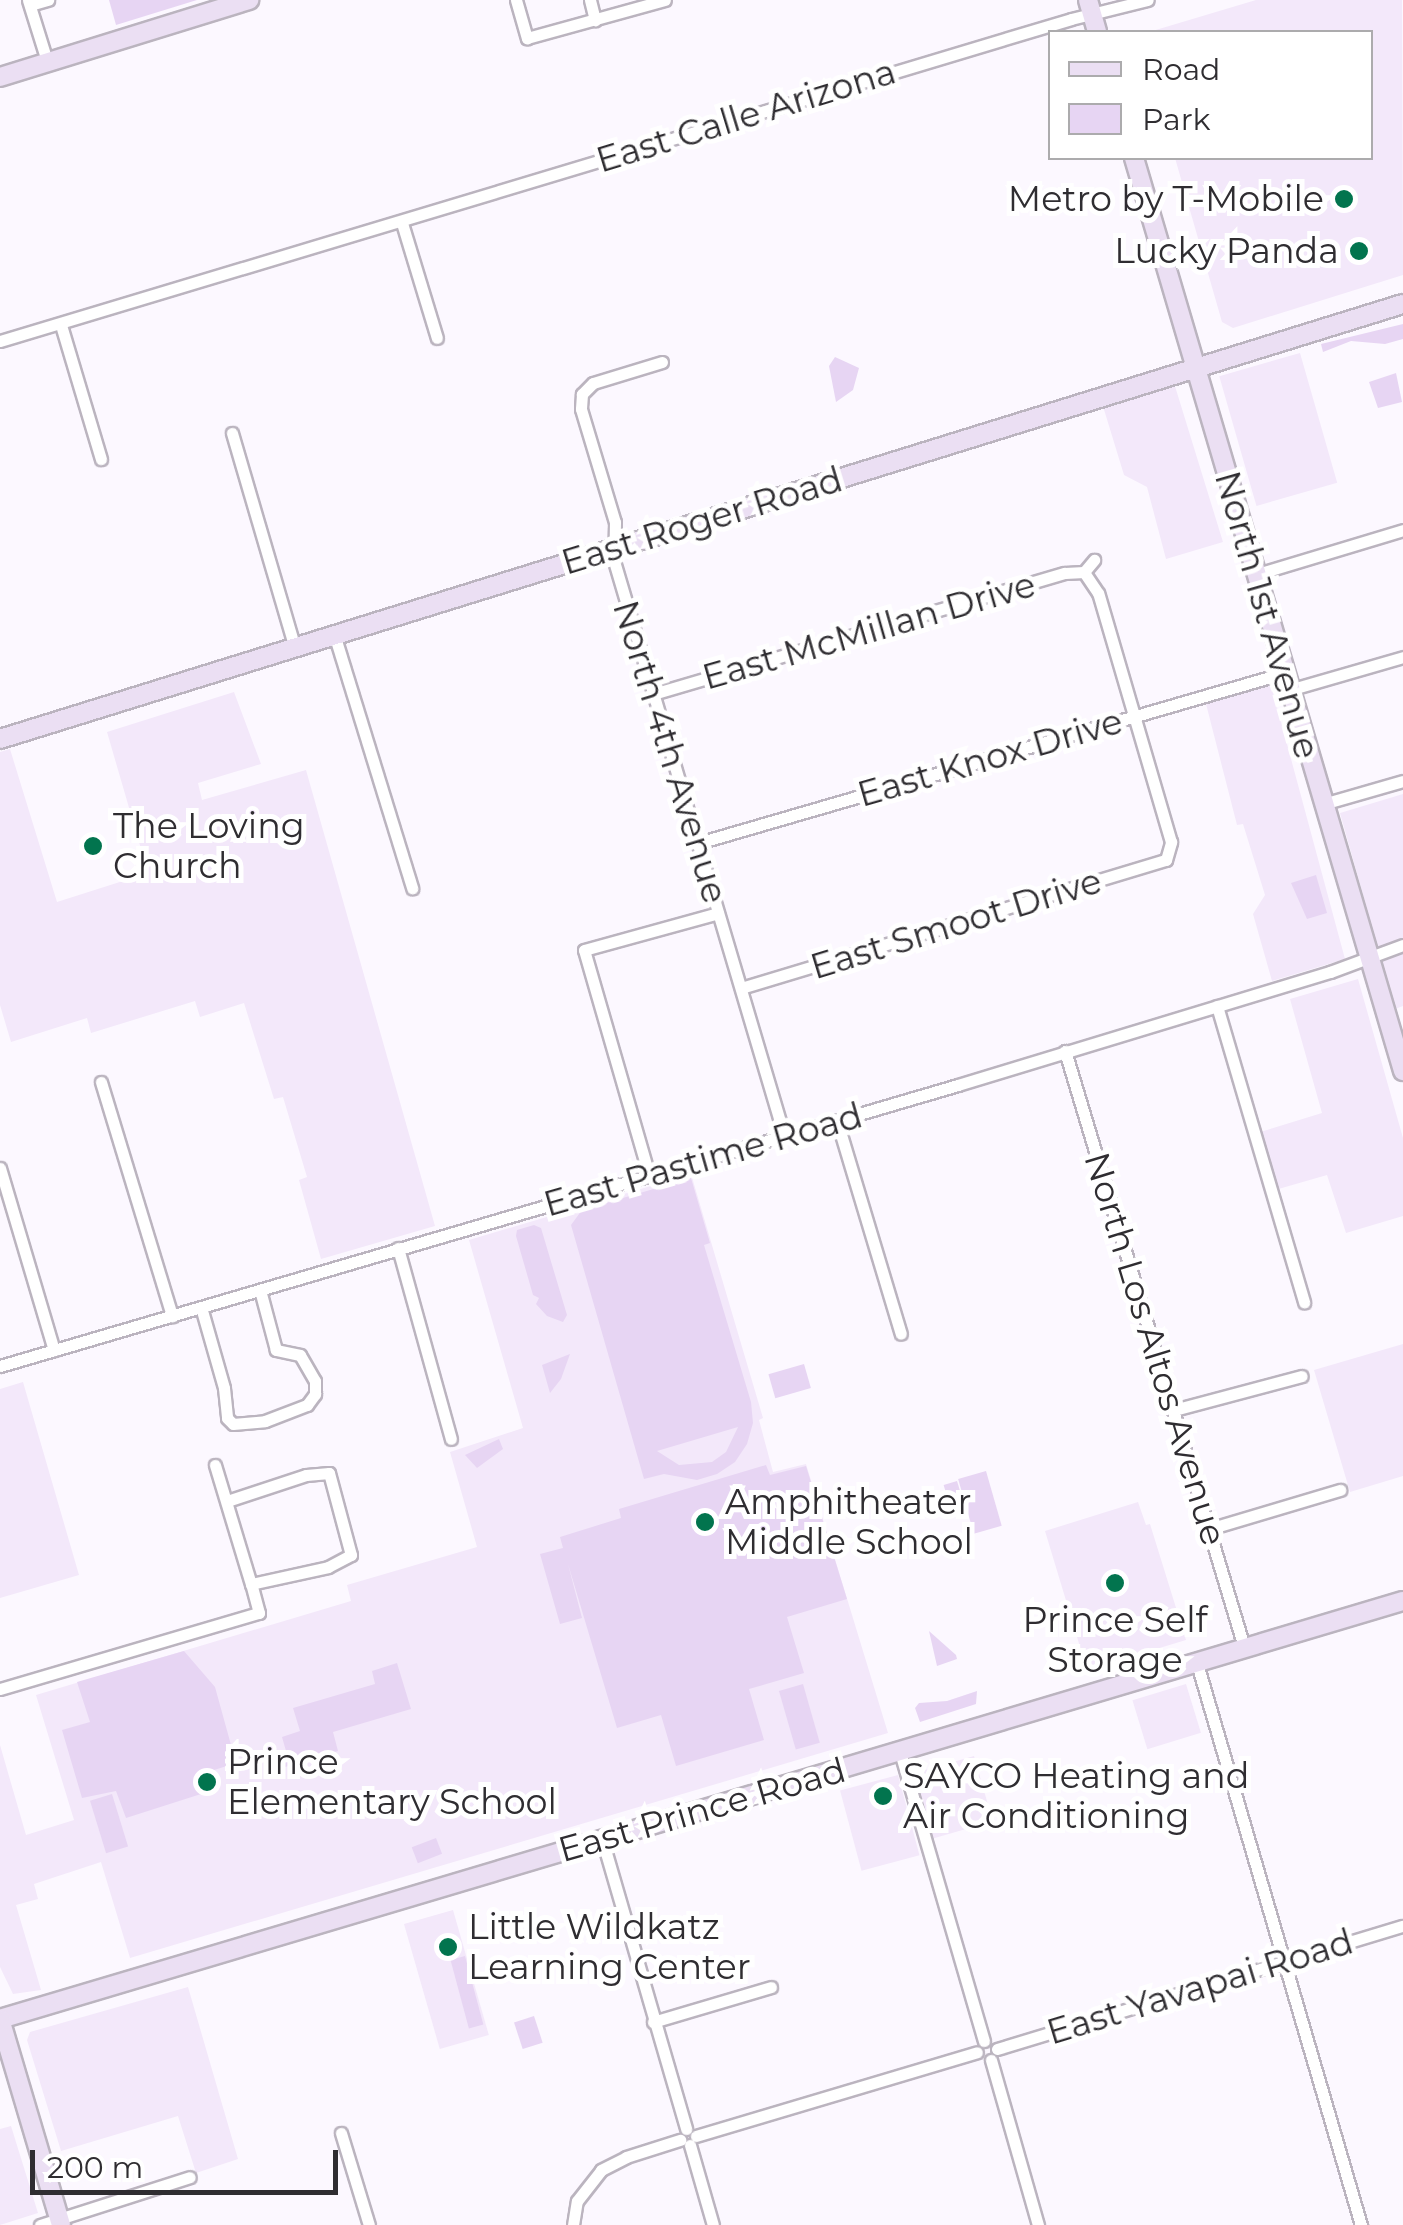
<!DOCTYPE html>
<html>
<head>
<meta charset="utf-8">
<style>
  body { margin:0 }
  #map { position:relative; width:1403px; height:2225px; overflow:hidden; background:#fcf8ff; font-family:Montserrat,sans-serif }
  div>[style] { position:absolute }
  .built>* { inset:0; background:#f3e8fa; transform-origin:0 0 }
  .green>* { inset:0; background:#e7d5f3; transform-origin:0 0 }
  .roads { filter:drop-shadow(2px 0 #bbb4bf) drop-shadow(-2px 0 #bbb4bf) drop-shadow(0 2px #bbb4bf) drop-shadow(0 -2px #bbb4bf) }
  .street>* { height:11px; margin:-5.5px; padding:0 5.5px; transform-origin:5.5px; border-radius:5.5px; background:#fff }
  .secondary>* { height:18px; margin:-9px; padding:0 9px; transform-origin:9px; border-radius:9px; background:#ebdff3 }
  .dots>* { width:28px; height:28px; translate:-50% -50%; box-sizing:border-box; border:5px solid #fff; border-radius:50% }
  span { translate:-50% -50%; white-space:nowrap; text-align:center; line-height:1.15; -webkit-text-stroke:10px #fff; paint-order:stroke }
  .street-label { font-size:35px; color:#2f2d31 }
  .poi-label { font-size:35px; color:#2f2d31 }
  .right { translate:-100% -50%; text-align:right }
  .left { translate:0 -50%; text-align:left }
  .legend { position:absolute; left:1048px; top:30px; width:325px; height:130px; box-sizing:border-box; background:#fff; border:2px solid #acabad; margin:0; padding:12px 18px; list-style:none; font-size:30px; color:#2f2d31 }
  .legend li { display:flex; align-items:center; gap:20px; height:50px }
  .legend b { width:50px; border:2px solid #acabad }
  .scale { position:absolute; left:30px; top:2150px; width:308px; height:45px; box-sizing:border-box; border:5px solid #2f2d31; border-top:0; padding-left:12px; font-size:30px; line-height:35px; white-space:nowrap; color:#2f2d31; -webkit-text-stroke:8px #fff; paint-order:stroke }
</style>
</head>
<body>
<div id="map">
  <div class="built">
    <div style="clip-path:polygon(1256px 0,1402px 0,1403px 275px,1233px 328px,1222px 322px,1175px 158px,1370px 158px,1370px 32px,1149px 32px)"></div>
    <div style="left:1300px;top:353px;width:135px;height:84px;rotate:74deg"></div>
    <div style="clip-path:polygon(1174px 383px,1223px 542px,1166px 559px,1147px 487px,1124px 475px,1102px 403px)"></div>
    <div style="clip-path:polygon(1270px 681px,1345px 959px,1272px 981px,1253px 914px,1265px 895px,1243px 824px,1237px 825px,1205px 700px)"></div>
    <div style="clip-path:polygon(234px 692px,261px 764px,198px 783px,202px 800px,306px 770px,435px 1226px,321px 1259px,299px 1180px,307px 1177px,283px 1097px,274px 1099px,244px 1003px,200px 1017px,195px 1001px,91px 1033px,87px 1018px,11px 1042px,0 1005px,0 752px,10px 749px,57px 902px,148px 873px,107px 732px)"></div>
    <div style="clip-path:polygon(1403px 794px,1403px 1006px,1395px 1009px,1340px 813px)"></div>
    <div style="clip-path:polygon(1358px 979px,1403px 1138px,1403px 1216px,1346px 1233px,1327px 1175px,1275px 1190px,1257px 1133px,1322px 1113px,1290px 999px)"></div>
    <div style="clip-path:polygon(691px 1174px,763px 1418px,759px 1420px,773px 1472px,806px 1464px,888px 1733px,130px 1958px,101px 1862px,34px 1884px,38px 1899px,16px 1905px,41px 1990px,13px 1994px,0 1967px,0 1745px,26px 1835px,74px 1820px,36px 1695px,351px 1601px,347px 1585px,477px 1547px,450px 1452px,523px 1428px,469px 1240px)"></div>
    <div style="clip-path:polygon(1403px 1344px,1403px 1476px,1350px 1492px,1314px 1370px)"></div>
    <div style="clip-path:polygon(23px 1382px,79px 1575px,0 1598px,0 1389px)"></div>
    <div style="clip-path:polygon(1138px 1502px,1146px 1525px,1150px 1524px,1186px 1640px,1087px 1670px,1045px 1531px)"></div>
    <div style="left:1186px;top:1684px;width:51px;height:56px;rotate:73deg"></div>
    <div style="left:974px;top:1756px;width:68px;height:63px;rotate:74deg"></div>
    <div style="left:898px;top:1775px;width:83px;height:60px;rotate:75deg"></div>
    <div style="left:453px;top:1910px;width:130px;height:51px;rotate:74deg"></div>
    <div style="clip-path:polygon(188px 1987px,238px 2159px,196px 2173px,178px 2116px,61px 2151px,27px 2040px,30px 2032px)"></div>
    <div style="clip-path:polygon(11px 2126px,38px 2213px,0 2225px,0 2129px)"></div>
  </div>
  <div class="green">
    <div style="clip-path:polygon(109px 0,197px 0,116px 25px)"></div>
    <div style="clip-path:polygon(1403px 324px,1403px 339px,1385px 344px,1351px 341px,1323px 352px,1321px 344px)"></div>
    <div style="clip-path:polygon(835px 357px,859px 368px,853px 390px,836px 402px,829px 366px)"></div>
    <div style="clip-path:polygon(1396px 373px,1402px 402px,1378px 408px,1369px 382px)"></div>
    <div style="clip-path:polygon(1316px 875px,1327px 913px,1307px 919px,1291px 883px)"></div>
    <div style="clip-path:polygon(evenodd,691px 1178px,710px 1243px,704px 1245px,751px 1402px,753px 1423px,747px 1444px,735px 1462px,717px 1474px,697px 1480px,664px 1474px,644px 1479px,571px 1225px,582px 1210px,691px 1178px,738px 1427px,726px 1452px,712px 1462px,679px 1465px,657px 1451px,738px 1427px)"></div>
    <div style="clip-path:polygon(534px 1225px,541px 1228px,567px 1315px,563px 1322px,547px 1316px,536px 1304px,539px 1298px,533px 1295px,516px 1236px,517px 1230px)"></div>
    <div style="clip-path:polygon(570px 1354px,561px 1379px,550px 1393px,542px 1365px)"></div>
    <div style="left:804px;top:1364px;width:25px;height:37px;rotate:74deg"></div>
    <div style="clip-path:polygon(499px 1439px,503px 1449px,477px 1468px,465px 1455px)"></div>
    <div style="clip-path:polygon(766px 1465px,770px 1475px,806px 1466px,847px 1599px,787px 1617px,804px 1673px,749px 1689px,764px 1740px,676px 1766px,661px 1715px,617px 1728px,568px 1564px,582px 1618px,560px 1624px,540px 1554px,563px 1548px,560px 1537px,621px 1518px,619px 1509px)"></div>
    <div style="left:986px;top:1471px;width:57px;height:29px;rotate:74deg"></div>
    <div style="left:957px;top:1481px;width:27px;height:14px;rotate:73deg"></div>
    <div style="clip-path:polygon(929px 1631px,956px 1655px,957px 1659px,937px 1666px)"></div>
    <div style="clip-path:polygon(184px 1651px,215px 1687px,236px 1763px,211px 1771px,210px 1785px,200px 1788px,201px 1794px,126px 1818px,116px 1791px,82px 1798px,62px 1730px,90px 1722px,77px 1682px)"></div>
    <div style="clip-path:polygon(397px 1663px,411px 1709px,333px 1732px,338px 1751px,275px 1770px,271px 1755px,286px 1751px,282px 1737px,300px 1731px,293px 1708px,375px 1684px,372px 1671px)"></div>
    <div style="left:803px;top:1684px;width:61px;height:25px;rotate:74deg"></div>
    <div style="clip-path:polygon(977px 1691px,976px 1704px,920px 1722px,915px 1708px,919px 1703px,947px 1701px)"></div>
    <div style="left:112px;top:1794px;width:55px;height:23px;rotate:73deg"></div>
    <div style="left:436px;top:1838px;width:17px;height:26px;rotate:69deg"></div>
    <div style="left:465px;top:1956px;width:71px;height:15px;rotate:75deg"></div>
    <div style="left:534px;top:2016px;width:28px;height:21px;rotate:72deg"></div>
  </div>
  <div class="roads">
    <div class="street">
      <div style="left:28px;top:0;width:64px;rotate:72.7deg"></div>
      <div style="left:516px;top:0;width:40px;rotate:74deg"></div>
      <div style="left:527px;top:38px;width:143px;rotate:-15.4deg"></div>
      <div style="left:590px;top:0;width:21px;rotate:76deg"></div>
      <div style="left:30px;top:5px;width:19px;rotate:-16deg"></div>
      <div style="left:402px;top:223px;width:120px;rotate:73.1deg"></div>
      <div style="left:61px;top:325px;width:140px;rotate:73.4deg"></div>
      <div style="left:0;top:341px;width:1118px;rotate:-16.73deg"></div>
      <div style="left:1071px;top:19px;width:79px;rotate:-13.9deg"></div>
      <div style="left:662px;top:362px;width:72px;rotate:163.1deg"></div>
      <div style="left:593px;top:383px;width:16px;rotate:135deg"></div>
      <div style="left:582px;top:394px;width:15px;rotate:94deg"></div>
      <div style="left:581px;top:409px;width:118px;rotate:73.3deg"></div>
      <div style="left:615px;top:522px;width:39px;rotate:91deg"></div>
      <div style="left:614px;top:561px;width:599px;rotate:73.5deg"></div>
      <div style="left:232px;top:433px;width:224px;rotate:73.7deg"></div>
      <div style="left:1084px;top:572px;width:16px;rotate:-50deg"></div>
      <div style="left:1254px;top:575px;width:156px;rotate:-16.8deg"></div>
      <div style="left:335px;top:637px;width:263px;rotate:72.9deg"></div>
      <div style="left:1289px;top:690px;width:119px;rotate:-16.1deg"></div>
      <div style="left:653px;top:694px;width:429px;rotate:-16.4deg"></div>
      <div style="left:1065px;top:573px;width:19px;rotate:-3deg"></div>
      <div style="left:1323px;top:804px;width:83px;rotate:-16deg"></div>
      <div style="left:698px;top:843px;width:610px;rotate:-16.18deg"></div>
      <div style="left:741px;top:988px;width:444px;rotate:-16.8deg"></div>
      <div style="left:1166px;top:860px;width:19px;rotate:-74deg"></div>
      <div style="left:1171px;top:842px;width:259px;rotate:-106.3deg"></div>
      <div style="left:1098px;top:593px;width:25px;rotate:-124deg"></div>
      <div style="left:1217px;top:1006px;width:309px;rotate:73.6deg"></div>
      <div style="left:1065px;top:1051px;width:622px;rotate:73.28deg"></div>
      <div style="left:101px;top:1082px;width:245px;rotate:73.1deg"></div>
      <div style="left:837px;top:1121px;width:222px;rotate:73.3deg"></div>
      <div style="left:0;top:1168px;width:190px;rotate:73.5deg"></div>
      <div style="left:649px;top:1175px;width:234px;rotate:-106.1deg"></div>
      <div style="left:584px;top:950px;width:139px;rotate:-15.4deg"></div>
      <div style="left:398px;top:1248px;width:198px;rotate:74.5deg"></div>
      <div style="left:201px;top:1307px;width:84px;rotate:74.1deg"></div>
      <div style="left:224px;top:1388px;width:30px;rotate:84deg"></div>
      <div style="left:227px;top:1418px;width:8px;rotate:45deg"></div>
      <div style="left:233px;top:1424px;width:32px;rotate:-5deg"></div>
      <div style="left:265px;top:1421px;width:45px;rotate:-20.9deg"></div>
      <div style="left:307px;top:1405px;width:14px;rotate:-54deg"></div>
      <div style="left:315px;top:1394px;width:13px;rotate:-90deg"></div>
      <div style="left:315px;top:1381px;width:30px;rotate:-120deg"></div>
      <div style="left:300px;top:1355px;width:25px;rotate:-168deg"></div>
      <div style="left:276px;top:1350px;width:62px;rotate:-104.9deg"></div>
      <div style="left:0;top:1366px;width:998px;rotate:-16.35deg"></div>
      <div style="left:958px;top:1085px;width:389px;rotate:-16.9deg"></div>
      <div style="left:1330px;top:972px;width:78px;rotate:-20.3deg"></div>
      <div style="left:1174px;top:1410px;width:132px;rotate:-14.9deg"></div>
      <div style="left:215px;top:1465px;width:124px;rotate:73.2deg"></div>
      <div style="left:1209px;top:1529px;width:137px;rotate:-16.6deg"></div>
      <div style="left:1196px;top:1660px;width:589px;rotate:73.72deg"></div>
      <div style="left:0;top:1689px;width:270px;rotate:-16.4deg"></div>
      <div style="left:259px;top:1613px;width:30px;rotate:-105deg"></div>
      <div style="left:251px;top:1584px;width:79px;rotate:-12.4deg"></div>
      <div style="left:328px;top:1567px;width:26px;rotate:-28deg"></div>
      <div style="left:351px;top:1555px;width:85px;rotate:-105deg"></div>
      <div style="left:329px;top:1473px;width:23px;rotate:175deg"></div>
      <div style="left:306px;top:1475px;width:83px;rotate:161.8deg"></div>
      <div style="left:900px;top:1752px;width:301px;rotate:73.8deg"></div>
      <div style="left:602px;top:1839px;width:302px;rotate:73.8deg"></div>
      <div style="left:653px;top:2022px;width:123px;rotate:-16.5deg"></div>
      <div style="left:997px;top:2049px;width:424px;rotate:-16.9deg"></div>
      <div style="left:991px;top:2060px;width:172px;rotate:74.1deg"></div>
      <div style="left:341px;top:2133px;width:96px;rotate:73.1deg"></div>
      <div style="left:696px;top:2136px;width:293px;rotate:-16.6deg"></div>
      <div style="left:690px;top:2145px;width:83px;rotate:74deg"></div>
      <div style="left:40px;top:2225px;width:157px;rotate:-17.7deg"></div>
      <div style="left:573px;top:2225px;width:24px;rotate:-81deg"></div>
      <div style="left:577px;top:2201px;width:39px;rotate:-52deg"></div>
      <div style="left:601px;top:2170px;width:28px;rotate:-27deg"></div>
      <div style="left:626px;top:2157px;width:57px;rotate:-17.5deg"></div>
    </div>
    <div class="secondary">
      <div style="left:1088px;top:0;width:33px;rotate:74deg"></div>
      <div style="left:0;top:77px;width:261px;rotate:-17.2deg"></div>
      <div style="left:1134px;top:158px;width:952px;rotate:73.58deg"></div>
      <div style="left:0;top:739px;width:1469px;rotate:-17.23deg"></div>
      <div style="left:0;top:2019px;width:1464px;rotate:-16.59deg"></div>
      <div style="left:0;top:2019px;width:215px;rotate:73.5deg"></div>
    </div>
  </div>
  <div class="dots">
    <div style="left:1344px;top:199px;background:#02744e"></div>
    <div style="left:1359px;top:251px;background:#02744e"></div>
    <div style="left:93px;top:846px;background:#02744e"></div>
    <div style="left:705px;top:1522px;background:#02744e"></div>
    <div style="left:1115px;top:1583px;background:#02744e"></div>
    <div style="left:207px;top:1782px;background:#02744e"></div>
    <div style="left:883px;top:1796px;background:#02744e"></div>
    <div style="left:448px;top:1947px;background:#02744e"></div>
  </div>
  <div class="street-label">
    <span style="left:746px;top:116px;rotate:-17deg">East Calle Arizona</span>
    <span style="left:702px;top:521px;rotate:-17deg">East Roger Road</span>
    <span style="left:1267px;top:615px;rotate:74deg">North 1st Avenue</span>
    <span style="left:869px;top:631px;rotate:-16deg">East McMillan Drive</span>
    <span style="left:670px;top:752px;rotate:73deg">North 4th Avenue</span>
    <span style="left:990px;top:758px;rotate:-16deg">East Knox Drive</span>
    <span style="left:956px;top:924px;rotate:-17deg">East Smoot Drive</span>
    <span style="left:703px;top:1160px;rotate:-16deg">East Pastime Road</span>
    <span style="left:1155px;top:1349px;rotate:73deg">North Los Altos Avenue</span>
    <span style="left:702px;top:1810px;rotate:-16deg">East Prince Road</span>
    <span style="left:1200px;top:1987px;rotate:-17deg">East Yavapai Road</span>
  </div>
  <div class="poi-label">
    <span class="right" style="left:1324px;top:199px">Metro by T-Mobile</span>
    <span class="right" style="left:1339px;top:251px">Lucky Panda</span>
    <span class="left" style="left:113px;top:846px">The Loving<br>Church</span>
    <span class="left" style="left:725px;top:1522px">Amphitheater<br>Middle School</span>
    <span style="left:1115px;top:1640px">Prince Self<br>Storage</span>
    <span class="left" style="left:227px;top:1782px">Prince<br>Elementary School</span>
    <span class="left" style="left:903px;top:1796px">SAYCO Heating and<br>Air Conditioning</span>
    <span class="left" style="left:468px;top:1947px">Little Wildkatz<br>Learning Center</span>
  </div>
  <ul class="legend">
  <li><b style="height:12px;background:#ebdff3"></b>Road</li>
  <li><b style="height:28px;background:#e7d5f3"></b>Park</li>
  </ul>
  <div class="scale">200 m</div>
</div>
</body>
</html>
